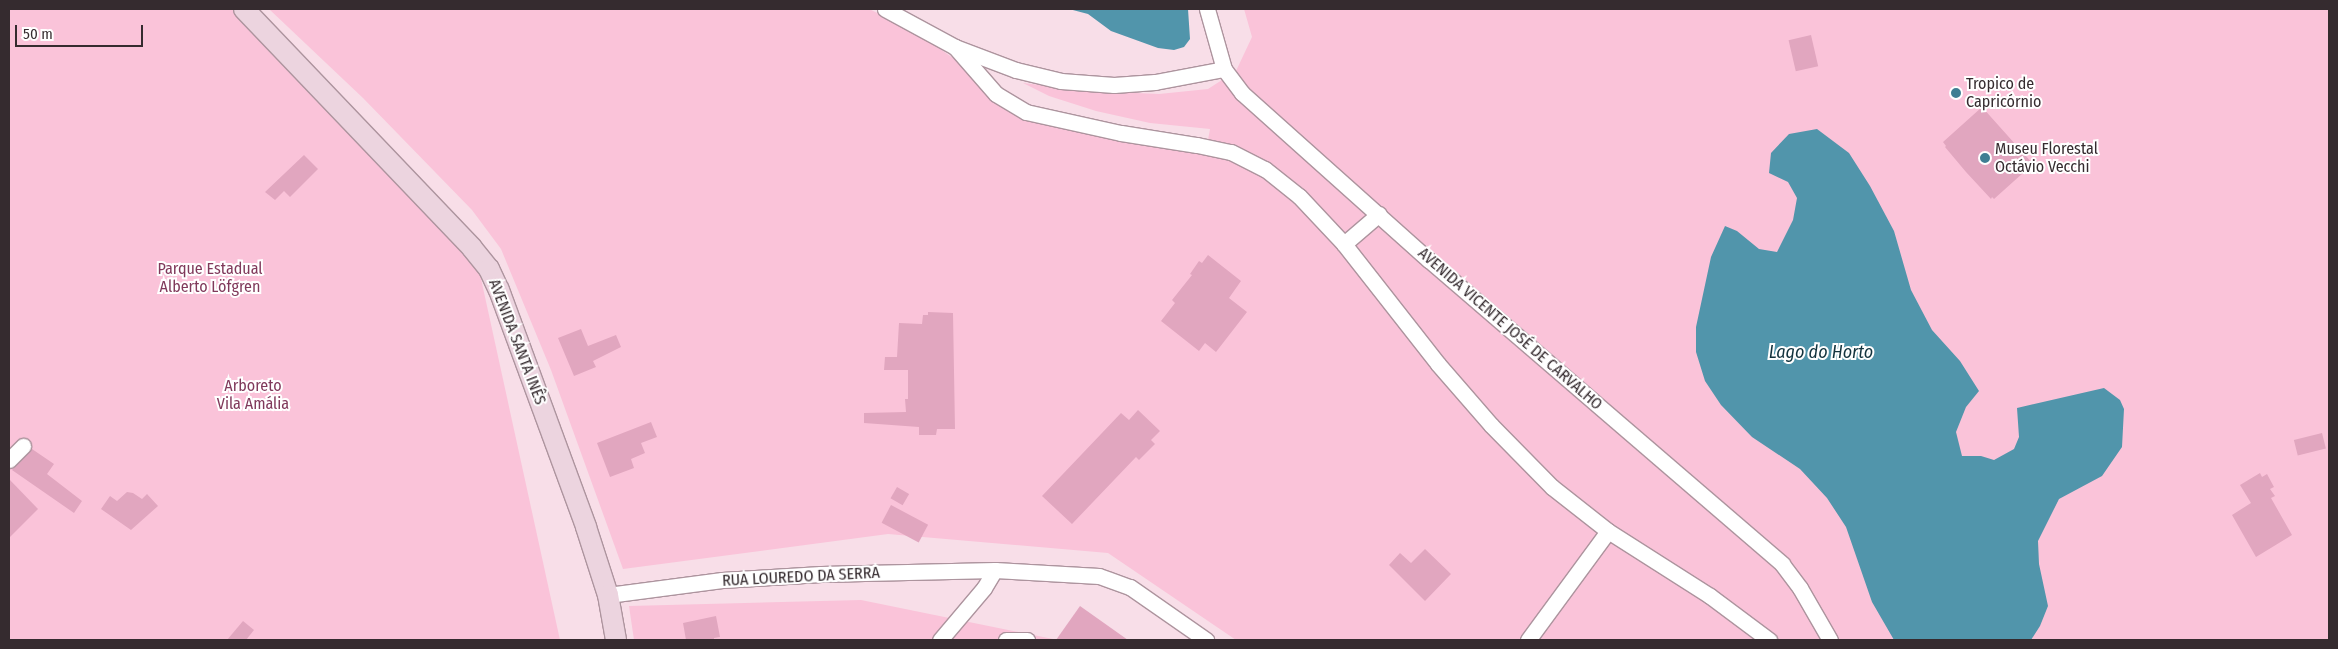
<!DOCTYPE html>
<html>
<head>
<meta charset="utf-8">
<style>
  body { margin:0 }
  #map { position:relative; width:2338px; height:649px; overflow:hidden; background:#f8dee8; font-family:"Fira Sans Condensed",sans-serif }
  div>[style] { position:absolute }
  .green>* { inset:0; background:#fac3d9 }
  .water>* { inset:0; background:#5195ab }
  .building>* { inset:0; background:#e1a6bf; transform-origin:0 0 }
  .roads { filter:drop-shadow(1px 0 #ad949e) drop-shadow(-1px 0 #ad949e) drop-shadow(0 1px #ad949e) drop-shadow(0 -1px #ad949e) }
  .minor>* { height:15px; margin:-7.5px; padding:0 7.5px; transform-origin:7.5px; border-radius:7.5px; background:#fff }
  .secondary>* { height:20px; margin:-10px; padding:0 10px; transform-origin:10px; border-radius:10px; background:#ecd4df }
  .dots>* { width:14px; height:14px; translate:-50% -50%; box-sizing:border-box; border:2px solid #fff; border-radius:50% }
  span { translate:-50% -50%; white-space:nowrap; text-align:center; line-height:1.15; -webkit-text-stroke:4px #fff; paint-order:stroke }
  .poi-label { font-size:16px; color:#352b2f }
  .left { translate:0 -50%; text-align:left }
  .park-label { font-size:16px; color:#80395b }
  .street-label { font-size:16px; color:#352b2f }
  .water-label { font-size:18px; color:#12333e; font-style:italic }
  .frame { position:absolute; inset:0; border:10px solid #352b2f; pointer-events:none }
  .scale { position:absolute; left:15px; top:25px; width:128px; height:22px; box-sizing:border-box; border:2px solid #352b2f; border-top:0; padding-left:6px; font-size:15px; line-height:18px; white-space:nowrap; color:#352b2f; -webkit-text-stroke:4px #fff; paint-order:stroke }
</style>
</head>
<body>
<div id="map">
  <div class="green">
    <div style="clip-path:polygon(9px 9px,244px 9px,478px 265px,560px 640px,9px 640px)"></div>
    <div style="clip-path:polygon(269px 9px,869px 9px,913px 30px,1010px 98px,1060px 119px,1206px 151px,1210px 129px,1150px 123px,1096px 111px,1049px 96px,1023px 83px,1091px 91px,1159px 94px,1208px 89px,1236px 71px,1252px 37px,1244px 9px,2329px 9px,2329px 640px,1236px 640px,1108px 553px,888px 534px,623px 569px,551px 370px,501px 249px,472px 210px,363px 98px)"></div>
    <div style="clip-path:polygon(861px 600px,1058px 640px,634px 640px,629px 606px)"></div>
  </div>
  <div class="water">
    <div style="clip-path:polygon(1069px 9px,1188px 9px,1190px 39px,1184px 47px,1174px 50px,1158px 48px,1111px 31px,1088px 14px)"></div>
    <div style="clip-path:polygon(1817px 129px,1849px 153px,1870px 186px,1894px 231px,1911px 290px,1932px 330px,1960px 361px,1979px 391px,1966px 407px,1956px 432px,1962px 456px,1981px 456px,1994px 460px,2014px 449px,2019px 437px,2017px 408px,2104px 388px,2120px 400px,2124px 409px,2122px 447px,2102px 476px,2059px 499px,2038px 541px,2039px 564px,2048px 606px,2040px 626px,2031px 640px,1894px 640px,1872px 602px,1846px 527px,1827px 498px,1800px 469px,1752px 437px,1721px 405px,1705px 381px,1696px 352px,1696px 327px,1711px 257px,1725px 226px,1737px 231px,1759px 249px,1777px 252px,1793px 220px,1797px 198px,1788px 182px,1769px 173px,1771px 153px,1789px 134px)"></div>
  </div>
  <div class="building">
    <div style="left:1811px;top:35px;width:32px;height:23px;rotate:77deg"></div>
    <div style="clip-path:polygon(1982px 107px,2033px 164px,1994px 199px,1992px 197px,1991px 199px,1966px 172px,1945px 147px,1946px 146px,1943px 142px)"></div>
    <div style="clip-path:polygon(304px 155px,318px 169px,290px 197px,284px 191px,275px 200px,265px 192px)"></div>
    <div style="clip-path:polygon(1208px 255px,1241px 281px,1229px 298px,1247px 312px,1216px 352px,1205px 343px,1199px 351px,1161px 321px,1175px 303px,1172px 300px,1192px 275px,1190px 274px,1199px 261px,1202px 263px)"></div>
    <div style="clip-path:polygon(928px 312px,953px 313px,955px 429px,937px 429px,936px 435px,919px 435px,919px 427px,864px 423px,864px 413px,906px 412px,905px 399px,908px 399px,908px 370px,884px 370px,885px 357px,897px 357px,899px 323px,922px 324px,923px 315px,928px 315px)"></div>
    <div style="clip-path:polygon(581px 329px,588px 346px,616px 335px,621px 347px,593px 361px,596px 367px,574px 376px,558px 338px)"></div>
    <div style="clip-path:polygon(1138px 410px,1160px 431px,1151px 440px,1155px 444px,1139px 460px,1136px 457px,1072px 524px,1042px 496px,1121px 413px,1129px 420px)"></div>
    <div style="clip-path:polygon(651px 422px,657px 437px,641px 443px,645px 453px,631px 459px,634px 468px,610px 477px,597px 443px)"></div>
    <div style="left:2322px;top:433px;width:16px;height:29px;rotate:76deg"></div>
    <div style="clip-path:polygon(32px 449px,54px 464px,47px 474px,82px 501px,74px 513px,12px 470px)"></div>
    <div style="clip-path:polygon(2260px 473px,2262px 477px,2267px 474px,2274px 487px,2270px 489px,2275px 496px,2271px 498px,2292px 535px,2256px 557px,2232px 515px,2251px 503px,2240px 485px)"></div>
    <div style="clip-path:polygon(9px 479px,38px 509px,9px 538px)"></div>
    <div style="left:897px;top:487px;width:14px;height:13px;rotate:30deg"></div>
    <div style="clip-path:polygon(127px 492px,133px 493px,142px 499px,147px 494px,158px 506px,131px 530px,101px 509px,110px 496px,117px 501px)"></div>
    <div style="left:891px;top:505px;width:42px;height:20px;rotate:28deg"></div>
    <div style="clip-path:polygon(1425px 549px,1451px 574px,1425px 601px,1389px 565px,1400px 553px,1411px 563px)"></div>
    <div style="clip-path:polygon(1080px 606px,1128px 640px,1056px 640px)"></div>
    <div style="clip-path:polygon(716px 616px,720px 637px,714px 638px,714px 640px,686px 640px,683px 623px)"></div>
    <div style="clip-path:polygon(243px 621px,254px 630px,246px 640px,227px 640px)"></div>
  </div>
  <div class="roads">
    <div class="minor">
      <div style="left:885px;top:9px;width:80px;rotate:28.5deg"></div>
      <div style="left:955px;top:47px;width:65px;rotate:20.7deg"></div>
      <div style="left:1016px;top:70px;width:46px;rotate:13.7deg"></div>
      <div style="left:1061px;top:81px;width:53px;rotate:4.3deg"></div>
      <div style="left:1114px;top:85px;width:41px;rotate:-4.2deg"></div>
      <div style="left:1155px;top:82px;width:70px;rotate:-10.7deg"></div>
      <div style="left:1207px;top:9px;width:62px;rotate:74.2deg"></div>
      <div style="left:1224px;top:69px;width:30px;rotate:53deg"></div>
      <div style="left:1242px;top:93px;width:251px;rotate:41.8deg"></div>
      <div style="left:1429px;top:260px;width:466px;rotate:40.7deg"></div>
      <div style="left:1782px;top:564px;width:30px;rotate:53deg"></div>
      <div style="left:1800px;top:588px;width:60px;rotate:60deg"></div>
      <div style="left:955px;top:47px;width:62px;rotate:48.9deg"></div>
      <div style="left:996px;top:94px;width:35px;rotate:31deg"></div>
      <div style="left:1026px;top:112px;width:97px;rotate:12.5deg"></div>
      <div style="left:1121px;top:133px;width:77px;rotate:9deg"></div>
      <div style="left:1197px;top:145px;width:35px;rotate:12deg"></div>
      <div style="left:1231px;top:152px;width:38px;rotate:27deg"></div>
      <div style="left:1265px;top:169px;width:43px;rotate:38.5deg"></div>
      <div style="left:1299px;top:196px;width:66px;rotate:46.8deg"></div>
      <div style="left:1344px;top:244px;width:152px;rotate:51.9deg"></div>
      <div style="left:1438px;top:364px;width:81px;rotate:49deg"></div>
      <div style="left:1491px;top:425px;width:87px;rotate:45.5deg"></div>
      <div style="left:1552px;top:487px;width:71px;rotate:38.2deg"></div>
      <div style="left:1608px;top:531px;width:121px;rotate:32.5deg"></div>
      <div style="left:1710px;top:596px;width:74px;rotate:36.7deg"></div>
      <div style="left:1344px;top:244px;width:46px;rotate:-40.6deg"></div>
      <div style="left:9px;top:460px;width:20px;rotate:-45deg"></div>
      <div style="left:608px;top:595px;width:115px;rotate:-7.5deg"></div>
      <div style="left:722px;top:580px;width:99px;rotate:-3.5deg"></div>
      <div style="left:821px;top:574px;width:174px;rotate:-1.3deg"></div>
      <div style="left:995px;top:570px;width:104px;rotate:3.3deg"></div>
      <div style="left:1099px;top:576px;width:33px;rotate:20deg"></div>
      <div style="left:1130px;top:587px;width:93px;rotate:34.9deg"></div>
      <div style="left:940px;top:640px;width:68px;rotate:-49.8deg"></div>
      <div style="left:984px;top:588px;width:21px;rotate:-59deg"></div>
      <div style="left:1006px;top:640px;width:21px"></div>
      <div style="left:1528px;top:640px;width:135px;rotate:-53.7deg"></div>
    </div>
    <div class="secondary">
      <div style="left:244px;top:9px;width:330px;rotate:46.3deg"></div>
      <div style="left:472px;top:248px;width:27px;rotate:51deg"></div>
      <div style="left:489px;top:269px;width:23px;rotate:65deg"></div>
      <div style="left:499px;top:290px;width:252px;rotate:69.8deg"></div>
      <div style="left:586px;top:527px;width:71px;rotate:72.1deg"></div>
      <div style="left:608px;top:595px;width:46px;rotate:79.9deg"></div>
    </div>
  </div>
  <div class="dots">
    <div style="left:1956px;top:93px;background:#3f7e93"></div>
    <div style="left:1985px;top:158px;background:#3f7e93"></div>
  </div>
  <div class="poi-label">
    <span class="left" style="left:1966px;top:93px">Tropico de<br>Capricórnio</span>
    <span class="left" style="left:1995px;top:158px">Museu Florestal<br>Octávio Vecchi</span>
  </div>
  <div class="park-label">
    <span style="left:210px;top:278px">Parque Estadual<br>Alberto Löfgren</span>
    <span style="left:253px;top:395px">Arboreto<br>Vila Amália</span>
  </div>
  <div class="street-label">
    <span style="left:1510px;top:329px;rotate:41deg">AVENIDA VICENTE JOSÉ DE CARVALHO</span>
    <span style="left:517px;top:342px;rotate:69deg">AVENIDA SANTA INÊS</span>
    <span style="left:801px;top:577px;rotate:-3deg">RUA LOUREDO DA SERRA</span>
  </div>
  <div class="water-label">
    <span style="left:1821px;top:352px">Lago do Horto</span>
  </div>
  <div class="frame"></div>
  <div class="scale">50 m</div>
</div>
</body>
</html>
